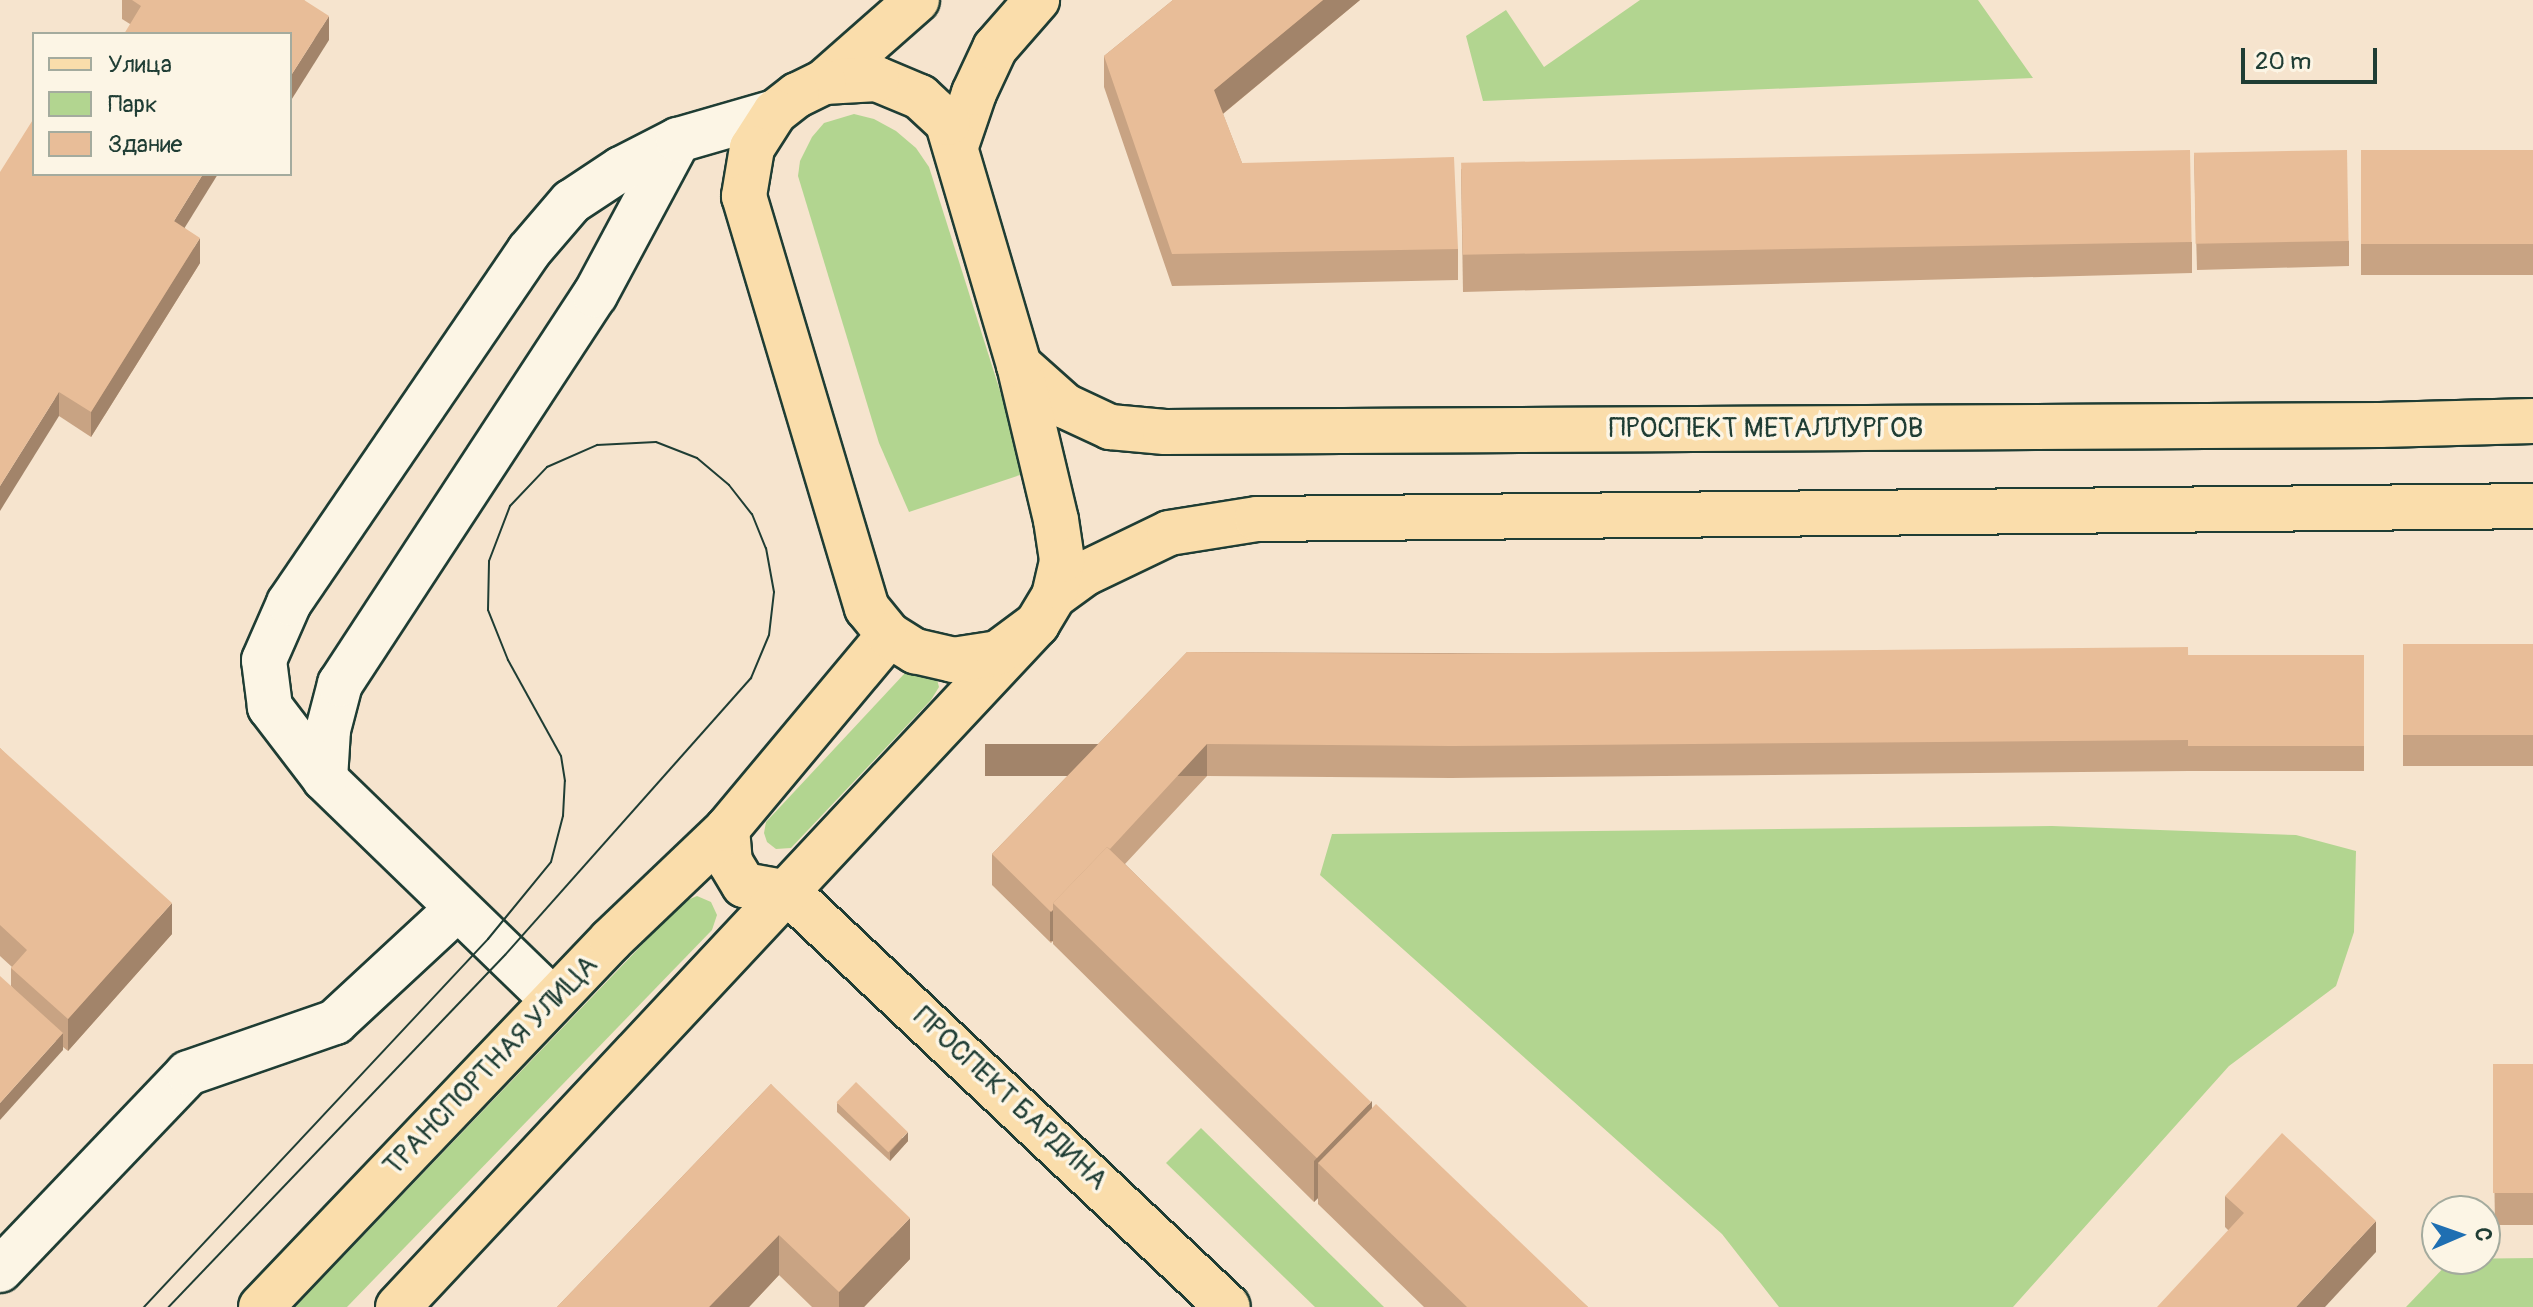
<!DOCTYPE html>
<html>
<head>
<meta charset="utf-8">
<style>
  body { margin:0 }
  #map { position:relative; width:2533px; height:1307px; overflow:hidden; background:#f6e4ce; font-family:Pangolin,sans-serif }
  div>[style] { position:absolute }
  .green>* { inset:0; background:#b2d590 }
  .roads { filter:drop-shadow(2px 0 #1f3d34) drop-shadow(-2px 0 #1f3d34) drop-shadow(0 2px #1f3d34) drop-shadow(0 -2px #1f3d34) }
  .minor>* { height:44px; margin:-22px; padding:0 22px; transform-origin:22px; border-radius:22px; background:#fcf5e5 }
  .major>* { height:44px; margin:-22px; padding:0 22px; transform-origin:22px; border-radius:22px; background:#faddab }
  .tram>* { height:2px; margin:-1px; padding:0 1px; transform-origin:1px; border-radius:1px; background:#1f3d34 }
  .wall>* { inset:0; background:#c8a383; transform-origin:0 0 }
  .shaded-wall>* { inset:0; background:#a2846a; transform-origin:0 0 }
  .building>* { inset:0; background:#e8bd98; transform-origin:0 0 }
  span { translate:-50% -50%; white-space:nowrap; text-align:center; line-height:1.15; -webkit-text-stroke:7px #fcf5e5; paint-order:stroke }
  .street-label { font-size:28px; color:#1f3d34 }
  .legend { position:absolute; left:32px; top:32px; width:260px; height:144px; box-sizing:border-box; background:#fcf5e5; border:2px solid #a4ab9e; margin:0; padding:10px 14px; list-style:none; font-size:24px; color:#1f3d34 }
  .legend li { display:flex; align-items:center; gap:16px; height:40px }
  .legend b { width:40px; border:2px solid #a4ab9e }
  .north { position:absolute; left:2421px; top:1195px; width:80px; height:80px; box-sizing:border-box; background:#fcf5e5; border:2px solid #a4ab9e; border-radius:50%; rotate:88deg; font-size:22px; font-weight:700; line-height:32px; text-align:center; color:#1f3d34 }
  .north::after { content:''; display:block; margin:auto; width:28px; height:36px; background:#1f6fb2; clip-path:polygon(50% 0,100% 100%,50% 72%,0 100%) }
  .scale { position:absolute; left:2241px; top:48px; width:136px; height:36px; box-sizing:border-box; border:4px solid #1f3d34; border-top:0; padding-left:10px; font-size:24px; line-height:28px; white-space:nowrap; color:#1f3d34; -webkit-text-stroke:6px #fcf5e5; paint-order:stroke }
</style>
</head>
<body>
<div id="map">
  <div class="green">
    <div style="clip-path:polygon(1640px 0,1978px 0,2033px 78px,1483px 101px,1466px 36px,1506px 10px,1544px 67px)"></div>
    <div style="clip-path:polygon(854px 114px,874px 119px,896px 131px,916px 148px,929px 167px,1026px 473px,909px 512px,879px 443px,798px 176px,800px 161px,812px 137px,824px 123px)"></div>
    <div style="clip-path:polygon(921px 665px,935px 672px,939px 687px,931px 700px,791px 848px,776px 849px,767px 842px,764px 833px,766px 822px,905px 673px)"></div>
    <div style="clip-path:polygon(2052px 826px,2296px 835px,2356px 851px,2354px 932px,2336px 986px,2229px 1066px,2013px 1307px,1779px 1307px,1722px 1234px,1320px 875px,1332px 834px)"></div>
    <div style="clip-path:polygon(697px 896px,711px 902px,717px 915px,712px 930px,347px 1307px,295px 1307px,683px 902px)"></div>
    <div style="clip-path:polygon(1201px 1128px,1384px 1307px,1315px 1307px,1166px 1163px)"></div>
    <div style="clip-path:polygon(2533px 1258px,2533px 1307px,2406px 1307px,2452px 1259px)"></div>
  </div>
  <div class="roads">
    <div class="minor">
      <div style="left:325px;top:779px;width:49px;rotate:-86.5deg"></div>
      <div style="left:328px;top:730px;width:48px;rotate:-75.4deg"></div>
      <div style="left:340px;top:684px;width:465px;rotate:-56.8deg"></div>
      <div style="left:595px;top:295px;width:176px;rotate:-61.8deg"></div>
      <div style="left:553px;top:1000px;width:318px;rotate:-135.9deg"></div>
      <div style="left:325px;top:779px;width:91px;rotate:-127.4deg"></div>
      <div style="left:270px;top:707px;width:47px;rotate:-97.3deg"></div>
      <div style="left:264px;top:660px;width:62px;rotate:-66.3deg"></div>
      <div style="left:289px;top:603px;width:426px;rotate:-55.7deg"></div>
      <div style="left:529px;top:251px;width:65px;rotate:-49.4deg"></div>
      <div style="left:571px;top:202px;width:60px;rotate:-33.4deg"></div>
      <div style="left:621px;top:169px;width:64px;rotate:-27deg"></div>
      <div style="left:678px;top:140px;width:101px;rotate:-16.1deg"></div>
      <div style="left:0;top:1270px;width:272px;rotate:-46.3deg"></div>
      <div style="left:188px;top:1073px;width:156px;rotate:-19.1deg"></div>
      <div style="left:335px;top:1022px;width:166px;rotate:-42.8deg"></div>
    </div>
    <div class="major">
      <div style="left:824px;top:82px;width:124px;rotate:-41.4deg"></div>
      <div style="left:956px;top:146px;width:56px;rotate:-71.2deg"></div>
      <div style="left:974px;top:93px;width:50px;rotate:-65deg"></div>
      <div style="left:995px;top:48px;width:64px;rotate:-48.8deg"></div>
      <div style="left:1019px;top:365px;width:62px;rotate:41.7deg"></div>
      <div style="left:1065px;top:406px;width:50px;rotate:25deg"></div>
      <div style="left:1110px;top:427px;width:55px;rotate:5.2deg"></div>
      <div style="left:1165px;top:432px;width:1215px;rotate:-0.33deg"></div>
      <div style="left:2380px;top:425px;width:153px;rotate:-1.5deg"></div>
      <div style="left:1054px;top:596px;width:39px;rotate:-36deg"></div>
      <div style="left:1086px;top:573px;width:92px;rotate:-25.7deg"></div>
      <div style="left:1169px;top:533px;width:89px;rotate:-9deg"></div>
      <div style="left:1257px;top:519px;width:1276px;rotate:-0.58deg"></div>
      <div style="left:727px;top:829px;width:33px;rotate:85deg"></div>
      <div style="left:730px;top:862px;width:27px;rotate:59deg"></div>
      <div style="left:744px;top:885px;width:46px;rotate:10.1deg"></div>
      <div style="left:789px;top:893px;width:603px;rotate:43.32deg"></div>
      <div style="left:261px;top:1307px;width:507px;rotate:-46.36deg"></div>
      <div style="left:611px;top:940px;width:161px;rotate:-43.7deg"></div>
      <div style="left:727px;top:829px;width:253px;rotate:-50.1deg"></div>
      <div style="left:398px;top:1307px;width:935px;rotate:-46.91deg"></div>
      <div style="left:1037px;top:624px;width:33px;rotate:-59deg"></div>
      <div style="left:1054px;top:596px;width:37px;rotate:-77deg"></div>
      <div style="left:1062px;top:560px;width:40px;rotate:-98.5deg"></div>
      <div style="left:1056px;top:520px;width:159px;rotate:-103.4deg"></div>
      <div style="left:1019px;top:365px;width:252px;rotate:-106.4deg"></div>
      <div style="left:948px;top:123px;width:38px;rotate:-137deg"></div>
      <div style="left:920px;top:97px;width:47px;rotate:-157.3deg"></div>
      <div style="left:877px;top:79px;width:53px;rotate:176.8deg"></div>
      <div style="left:824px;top:82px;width:30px;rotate:154deg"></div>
      <div style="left:797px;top:95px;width:28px;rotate:142deg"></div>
      <div style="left:775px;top:112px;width:43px;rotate:122.6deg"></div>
      <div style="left:752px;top:148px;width:49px;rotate:99.5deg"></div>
      <div style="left:744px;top:196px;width:430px;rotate:73.4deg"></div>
      <div style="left:867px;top:608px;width:35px;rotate:51deg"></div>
      <div style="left:889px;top:635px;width:31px;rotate:32deg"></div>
      <div style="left:915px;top:651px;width:39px;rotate:13deg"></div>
      <div style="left:953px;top:660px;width:46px;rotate:-8.8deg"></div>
      <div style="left:998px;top:653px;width:49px;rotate:-36.6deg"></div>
    </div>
  </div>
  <div class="tram">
    <div style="left:144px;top:1307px;width:504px;rotate:-46.93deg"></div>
    <div style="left:488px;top:939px;width:99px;rotate:-50.7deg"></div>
    <div style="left:551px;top:862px;width:48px;rotate:-75.4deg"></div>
    <div style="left:563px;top:816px;width:35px;rotate:-87deg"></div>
    <div style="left:565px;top:781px;width:25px;rotate:-99deg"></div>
    <div style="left:561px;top:756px;width:110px;rotate:-118.9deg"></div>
    <div style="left:508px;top:660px;width:54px;rotate:-111.8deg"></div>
    <div style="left:488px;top:610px;width:49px;rotate:-88.8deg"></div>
    <div style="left:489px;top:561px;width:59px;rotate:-69.1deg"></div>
    <div style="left:510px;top:506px;width:54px;rotate:-46.5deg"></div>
    <div style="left:547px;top:467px;width:55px;rotate:-23.7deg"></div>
    <div style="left:597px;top:445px;width:59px;rotate:-2.9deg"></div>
    <div style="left:656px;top:442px;width:44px;rotate:21.3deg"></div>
    <div style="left:697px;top:458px;width:42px;rotate:40.2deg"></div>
    <div style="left:729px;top:485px;width:37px;rotate:52deg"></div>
    <div style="left:752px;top:514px;width:37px;rotate:68deg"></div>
    <div style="left:766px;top:548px;width:45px;rotate:79.7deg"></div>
    <div style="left:774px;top:592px;width:43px;rotate:96.6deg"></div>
    <div style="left:769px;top:635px;width:47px;rotate:112.7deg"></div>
    <div style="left:751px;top:678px;width:370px;rotate:131.6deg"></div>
    <div style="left:505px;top:955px;width:487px;rotate:133.7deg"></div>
  </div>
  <div class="wall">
    <div style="clip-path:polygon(122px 0,304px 0,329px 40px,130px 24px,122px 19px)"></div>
    <div style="clip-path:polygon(1173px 0,1360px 0,1223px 114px,1242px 163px,1458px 249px,1458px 280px,1172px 286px,1104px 87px,1104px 56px)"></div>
    <div style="left:2533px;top:150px;width:125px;height:172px;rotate:90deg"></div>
    <div style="clip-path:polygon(2194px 155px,2349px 241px,2349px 266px,2197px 270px)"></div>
    <div style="clip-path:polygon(1461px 169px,2192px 242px,2192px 273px,1463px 292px)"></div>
    <div style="clip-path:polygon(0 172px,185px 228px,200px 263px,91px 437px,59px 416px)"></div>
    <div style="left:2533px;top:644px;width:122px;height:130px;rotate:90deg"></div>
    <div style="clip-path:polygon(1187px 652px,2188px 656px,2364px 655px,2364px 771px,2189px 771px,1451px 778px,1207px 776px,1125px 864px,1372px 1108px,1588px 1307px,1424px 1307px,1318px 1204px,1318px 1198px,1314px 1202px,1053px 944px,1053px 941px,1051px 943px,992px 885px,992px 854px)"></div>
    <div style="clip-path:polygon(0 748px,172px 934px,68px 1051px,63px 1047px,63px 1050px,11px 986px,11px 968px,12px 967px,0 956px)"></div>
    <div style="clip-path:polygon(2533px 1064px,2533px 1225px,2495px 1225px,2493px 1096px)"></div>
    <div style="clip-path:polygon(771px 1084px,910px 1259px,864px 1307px,812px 1307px,779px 1275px,749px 1307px,557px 1307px)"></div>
    <div style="clip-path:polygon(837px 1103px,908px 1141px,890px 1161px,837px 1112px)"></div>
    <div style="clip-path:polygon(2225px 1196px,2376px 1252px,2228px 1230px,2225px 1227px)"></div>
  </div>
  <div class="shaded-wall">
    <div style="clip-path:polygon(1323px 0,1360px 0,1214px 121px,1214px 90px)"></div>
    <div style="clip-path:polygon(329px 16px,329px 40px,290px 102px,290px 77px)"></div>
    <div style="clip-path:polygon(203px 174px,218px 174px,174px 245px,174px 221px)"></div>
    <div style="clip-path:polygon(200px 238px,200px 263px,91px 437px,91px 412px)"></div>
    <div style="clip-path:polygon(59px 392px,59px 416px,0 511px,0 486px)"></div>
    <div style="left:1207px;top:744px;width:32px;height:222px;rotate:90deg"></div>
    <div style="clip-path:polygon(172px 903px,172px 934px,68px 1051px,68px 1019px)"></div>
    <div style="left:1053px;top:910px;width:31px;height:3px;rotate:90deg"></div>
    <div style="clip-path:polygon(63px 1033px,63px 1050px,0 1120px,0 1103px)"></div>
    <div style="clip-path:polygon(1372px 1101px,1372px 1142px,1318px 1163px,1318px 1198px,1314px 1202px,1314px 1161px)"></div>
    <div style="clip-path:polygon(908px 1132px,908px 1141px,890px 1161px,890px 1152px)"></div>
    <div style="clip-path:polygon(910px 1218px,910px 1259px,864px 1307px,839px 1307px,839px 1292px)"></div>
    <div style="clip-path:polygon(2376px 1221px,2376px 1252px,2325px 1307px,2296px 1307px)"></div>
    <div style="clip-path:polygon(779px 1235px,779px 1275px,749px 1307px,709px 1307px)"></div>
  </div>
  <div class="building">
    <div style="clip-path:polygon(132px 0,304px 0,329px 16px,290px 77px,290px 34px,124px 34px,141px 6px)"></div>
    <div style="clip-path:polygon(1173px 0,1323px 0,1214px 90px,1242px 163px,1454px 157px,1458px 249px,1172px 254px,1104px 56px)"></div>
    <div style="clip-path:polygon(34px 118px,34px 174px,203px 174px,174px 221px,200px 238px,91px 412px,59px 392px,0 486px,0 172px)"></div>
    <div style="left:2190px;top:150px;width:92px;height:729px;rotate:89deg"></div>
    <div style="left:2347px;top:150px;width:91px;height:153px;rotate:89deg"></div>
    <div style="left:2533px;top:150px;width:94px;height:172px;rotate:90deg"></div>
    <div style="left:2533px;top:644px;width:91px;height:130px;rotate:90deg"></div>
    <div style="clip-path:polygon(2188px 647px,2189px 740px,1451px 746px,1207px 744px,1110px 849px,1107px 847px,1053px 903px,1053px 910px,1051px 912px,992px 854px,1187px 652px,1452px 654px)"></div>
    <div style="left:2364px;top:655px;width:91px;height:176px;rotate:90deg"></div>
    <div style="clip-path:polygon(0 748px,172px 903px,68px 1019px,11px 968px,27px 950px,0 925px)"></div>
    <div style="left:1107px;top:847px;width:367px;height:78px;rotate:44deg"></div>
    <div style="clip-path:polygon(0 976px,63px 1033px,0 1103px)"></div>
    <div style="left:2533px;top:1064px;width:129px;height:40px;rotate:90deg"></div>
    <div style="left:856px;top:1082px;width:72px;height:28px;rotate:44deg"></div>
    <div style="clip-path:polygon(771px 1084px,910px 1218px,839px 1292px,779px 1235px,709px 1307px,557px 1307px)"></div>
    <div style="clip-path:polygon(1376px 1104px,1588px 1307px,1467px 1307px,1318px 1163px)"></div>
    <div style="clip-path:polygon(2282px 1133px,2376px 1221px,2296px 1307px,2157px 1307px,2244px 1213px,2225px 1196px)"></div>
  </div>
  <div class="street-label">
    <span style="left:1766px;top:429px">ПРОСПЕКТ МЕТАЛЛУРГОВ</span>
    <span style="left:491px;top:1066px;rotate:-46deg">ТРАНСПОРТНАЯ УЛИЦА</span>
    <span style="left:1010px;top:1099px;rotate:43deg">ПРОСПЕКТ БАРДИНА</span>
  </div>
  <ul class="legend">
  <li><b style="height:10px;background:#faddab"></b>Улица</li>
  <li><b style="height:22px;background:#b2d590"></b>Парк</li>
  <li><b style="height:22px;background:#e8bd98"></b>Здание</li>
  </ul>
  <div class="north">С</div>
  <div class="scale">20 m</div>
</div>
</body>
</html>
